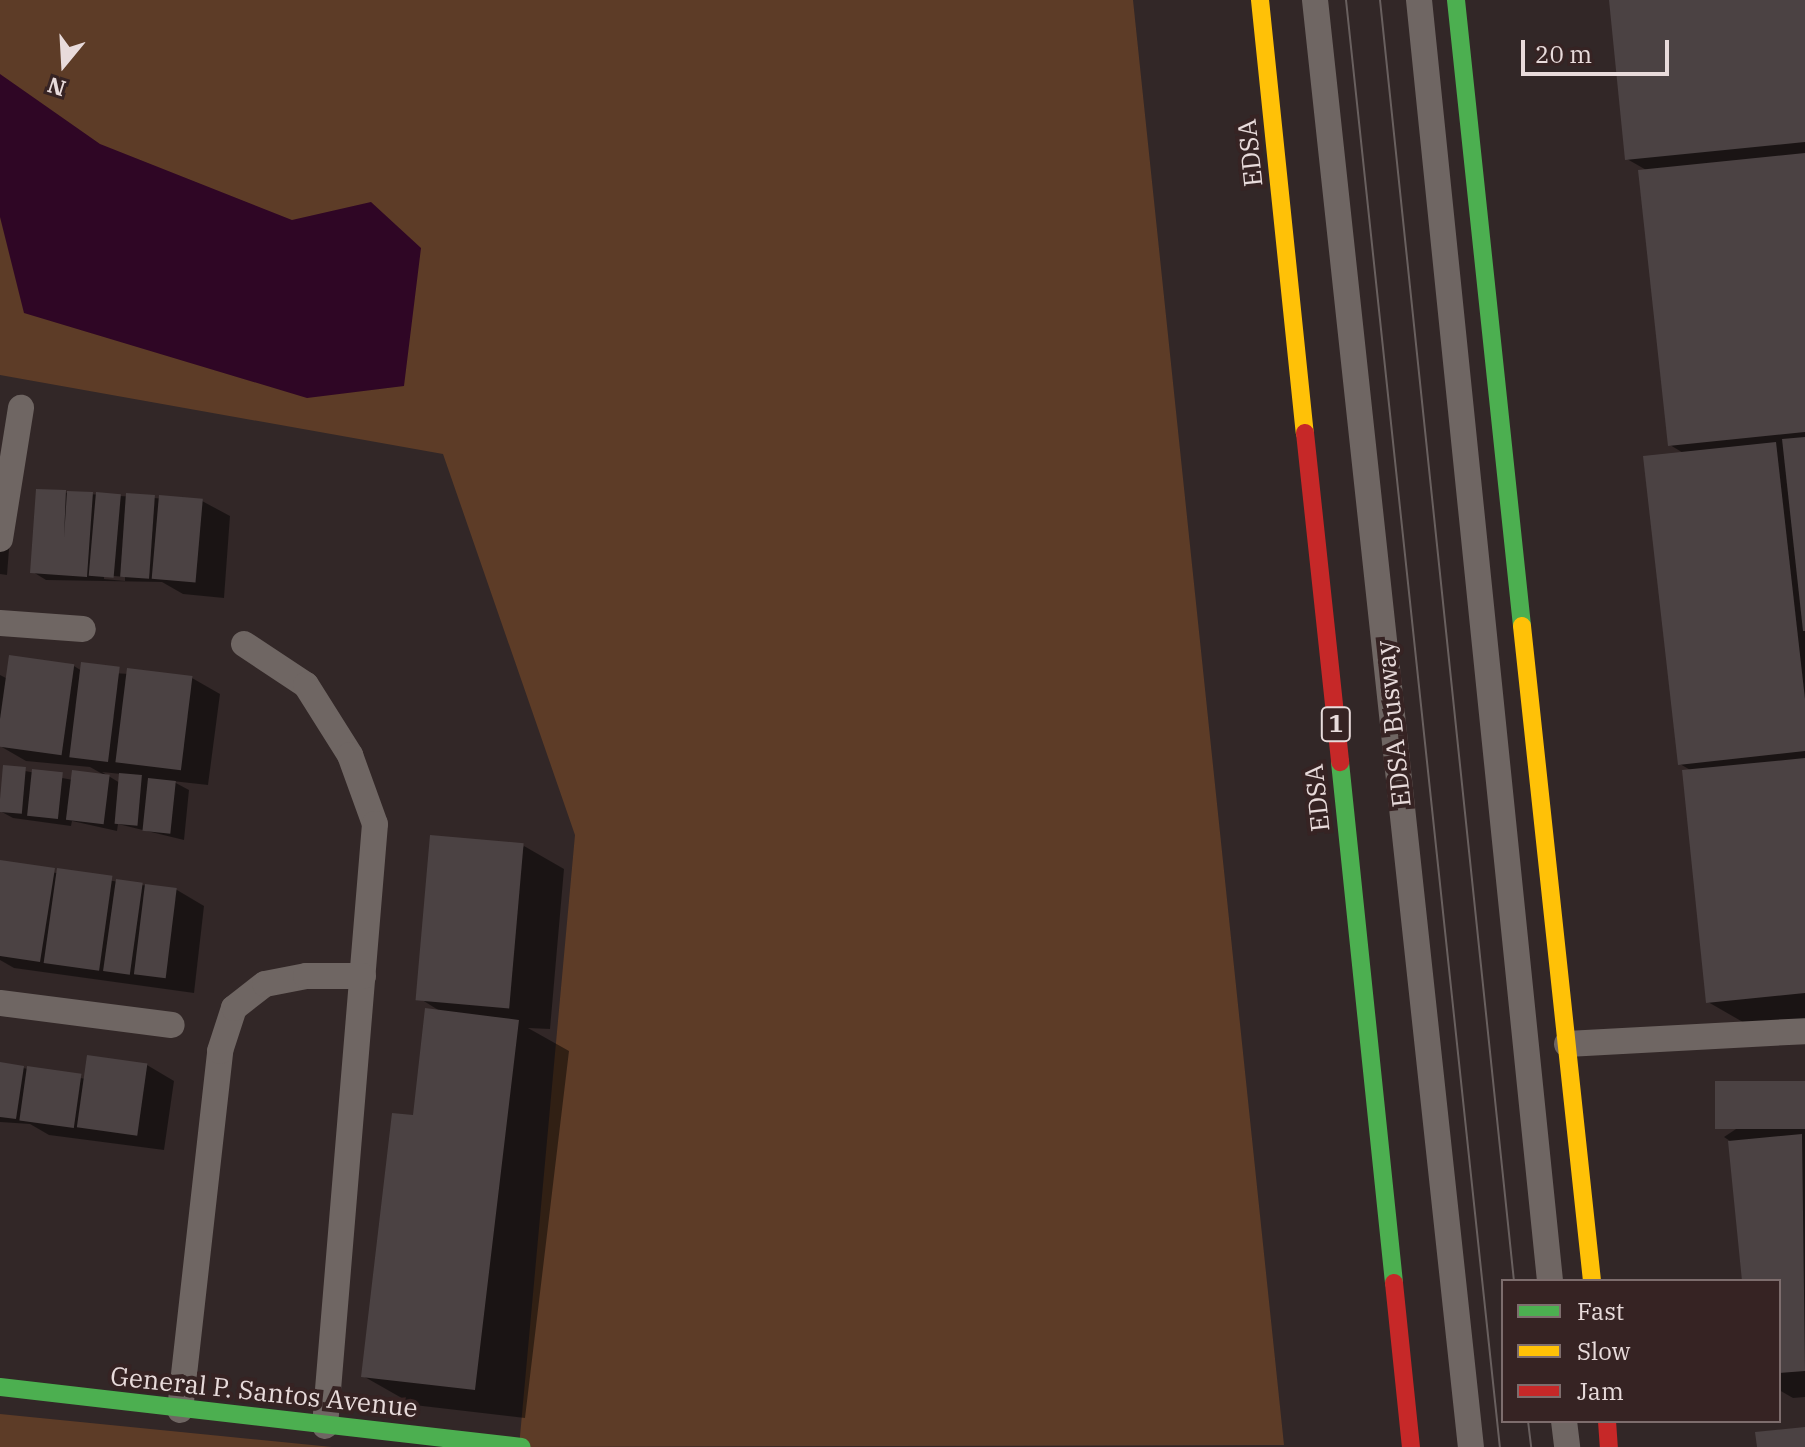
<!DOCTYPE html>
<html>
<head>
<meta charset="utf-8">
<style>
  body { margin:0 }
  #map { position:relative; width:1805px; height:1447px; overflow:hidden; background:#322727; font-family:"IBM Plex Serif",serif }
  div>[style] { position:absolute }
  .green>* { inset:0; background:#5d3c27 }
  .water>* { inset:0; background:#2f0625 }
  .shadow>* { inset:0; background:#0007 }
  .building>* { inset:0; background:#4b4243; transform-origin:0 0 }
  .lane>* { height:26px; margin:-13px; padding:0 13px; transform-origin:13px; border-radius:13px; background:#6f6663 }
  .fast>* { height:18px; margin:-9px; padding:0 9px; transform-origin:9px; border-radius:9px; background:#4caf50 }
  .slow>* { height:18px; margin:-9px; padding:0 9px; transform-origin:9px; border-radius:9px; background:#ffc107 }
  .jam>* { height:18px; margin:-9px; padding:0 9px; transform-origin:9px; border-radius:9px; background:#c62828 }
  .tram>* { height:2px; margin:-1px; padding:0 1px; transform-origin:1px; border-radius:1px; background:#69605f }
  span { translate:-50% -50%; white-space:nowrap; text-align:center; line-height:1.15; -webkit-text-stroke:8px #362323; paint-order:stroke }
  .shield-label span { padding:2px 6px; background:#362323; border:2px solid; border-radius:6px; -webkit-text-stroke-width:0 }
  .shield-label { font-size:24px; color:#e8dbdb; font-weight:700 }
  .street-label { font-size:26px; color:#e8dbdb }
  .legend { position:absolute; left:1501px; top:1279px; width:280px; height:144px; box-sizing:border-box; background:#362323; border:2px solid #7d6d6d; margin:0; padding:10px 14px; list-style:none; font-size:24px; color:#e8dbdb }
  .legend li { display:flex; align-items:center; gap:16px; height:40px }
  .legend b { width:40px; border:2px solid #7d6d6d }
  .north { position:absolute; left:24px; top:24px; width:80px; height:80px; -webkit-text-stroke:6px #362323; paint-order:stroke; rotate:198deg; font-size:22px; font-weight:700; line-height:32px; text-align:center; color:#e8dbdb }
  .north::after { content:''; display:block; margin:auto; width:28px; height:36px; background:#e8dbdb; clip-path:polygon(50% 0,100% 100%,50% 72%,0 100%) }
  .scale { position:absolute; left:1521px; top:40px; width:148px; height:36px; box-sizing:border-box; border:4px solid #e8dbdb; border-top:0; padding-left:10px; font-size:24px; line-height:28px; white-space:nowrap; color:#e8dbdb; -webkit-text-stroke:6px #362323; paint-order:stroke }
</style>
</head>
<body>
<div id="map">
  <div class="green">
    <div style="clip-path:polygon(0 0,1133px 0,1284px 1445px,519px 1447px,575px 835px,443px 454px,0 375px)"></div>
    <div style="clip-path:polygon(0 1414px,332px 1447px,0 1447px)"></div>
  </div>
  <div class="water">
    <div style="clip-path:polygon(0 74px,100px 144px,292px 220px,371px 202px,421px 248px,404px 386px,307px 398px,24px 313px,0 217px)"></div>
  </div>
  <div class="shadow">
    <div style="clip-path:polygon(1611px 0,1805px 0,1805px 1019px,1748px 1025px,1708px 1002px,1692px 771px,1680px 764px,1685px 454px,1670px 445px,1648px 171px,1627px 159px)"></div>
    <div style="clip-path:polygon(0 490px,13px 498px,7px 575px,0 574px)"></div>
    <div style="clip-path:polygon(evenodd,38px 491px,202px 501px,230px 516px,224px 598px,183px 594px,162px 582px,46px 580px,33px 572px,38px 491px,104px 575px,125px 577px,125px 581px,104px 579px,104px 575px)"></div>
    <div style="clip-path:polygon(evenodd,74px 666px,82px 671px,192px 678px,220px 694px,208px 785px,172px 781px,189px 790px,184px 840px,118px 824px,117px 831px,72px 821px,71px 826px,13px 818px,0 811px,4px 767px,73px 780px,106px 776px,90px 767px,26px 761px,0 746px,0 675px,8px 679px,74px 666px,102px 772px,121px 774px,120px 783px,102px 772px)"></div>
    <div style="clip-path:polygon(524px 846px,564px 869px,550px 1029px,528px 1028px,569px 1051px,525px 1418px,414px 1405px,363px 1376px,414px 1117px,443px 1013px,419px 998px)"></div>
    <div style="clip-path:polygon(0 865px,177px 890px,204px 906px,194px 993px,14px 968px,0 960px)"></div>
    <div style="clip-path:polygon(0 1064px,86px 1079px,147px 1065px,174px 1081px,164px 1150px,49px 1135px,30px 1124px,0 1122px)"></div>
    <div style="clip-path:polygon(1805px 1083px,1805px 1397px,1793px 1398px,1779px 1390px,1779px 1281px,1744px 1281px,1730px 1141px,1724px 1137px)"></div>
  </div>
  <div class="building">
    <div style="clip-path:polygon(1609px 0,1805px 0,1805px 142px,1625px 160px)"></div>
    <div style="clip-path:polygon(1805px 153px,1805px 432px,1668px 446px,1638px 170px)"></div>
    <div style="clip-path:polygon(1805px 437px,1805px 631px,1803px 631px,1782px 439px)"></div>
    <div style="clip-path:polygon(1776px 442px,1805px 699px,1805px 751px,1678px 765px,1643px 456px)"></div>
    <div style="clip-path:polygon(36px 489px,66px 490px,64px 538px,67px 491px,93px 492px,87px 577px,30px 573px)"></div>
    <div style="left:96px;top:492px;width:25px;height:84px;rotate:5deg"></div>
    <div style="left:126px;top:493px;width:29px;height:84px;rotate:4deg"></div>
    <div style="left:159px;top:495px;width:44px;height:84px;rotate:5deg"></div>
    <div style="left:9px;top:655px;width:66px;height:92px;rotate:8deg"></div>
    <div style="left:81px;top:662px;width:39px;height:96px;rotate:7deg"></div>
    <div style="left:127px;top:668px;width:66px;height:95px;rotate:7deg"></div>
    <div style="clip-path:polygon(1805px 758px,1805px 993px,1706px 1003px,1682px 770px)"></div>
    <div style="left:3px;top:765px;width:23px;height:47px;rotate:5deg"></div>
    <div style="left:32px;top:769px;width:31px;height:47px;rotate:6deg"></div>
    <div style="left:72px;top:770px;width:38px;height:50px;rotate:7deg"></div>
    <div style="left:119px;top:773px;width:23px;height:51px;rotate:5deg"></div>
    <div style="left:148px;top:778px;width:28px;height:53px;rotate:6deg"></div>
    <div style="left:430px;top:835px;width:94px;height:166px;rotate:5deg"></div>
    <div style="clip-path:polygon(0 860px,55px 868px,40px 962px,0 956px)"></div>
    <div style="left:57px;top:868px;width:56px;height:96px;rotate:8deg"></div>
    <div style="left:116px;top:879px;width:27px;height:93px;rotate:8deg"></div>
    <div style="left:145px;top:884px;width:32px;height:91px;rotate:7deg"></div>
    <div style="clip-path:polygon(425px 1008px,519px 1020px,475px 1390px,361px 1377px,392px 1113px,413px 1115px)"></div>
    <div style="left:87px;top:1055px;width:61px;height:73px;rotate:8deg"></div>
    <div style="clip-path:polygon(0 1062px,24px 1066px,16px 1119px,0 1117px)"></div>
    <div style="left:27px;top:1066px;width:55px;height:55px;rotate:8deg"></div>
    <div style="left:1805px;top:1081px;width:48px;height:90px;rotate:90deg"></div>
    <div style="clip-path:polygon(1802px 1134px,1805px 1371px,1779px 1373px,1779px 1281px,1742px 1281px,1728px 1141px)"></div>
    <div style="clip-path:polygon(1805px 1427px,1805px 1447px,1757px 1447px,1755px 1432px)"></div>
  </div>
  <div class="lane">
    <div style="left:1315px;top:0;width:1455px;rotate:83.85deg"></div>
    <div style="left:1419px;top:0;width:1288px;rotate:84.16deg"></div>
    <div style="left:0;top:539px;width:133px;rotate:-80.9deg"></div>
    <div style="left:0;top:623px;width:83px;rotate:4.1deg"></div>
    <div style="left:244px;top:644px;width:74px;rotate:33.5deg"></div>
    <div style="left:306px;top:685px;width:83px;rotate:57.8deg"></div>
    <div style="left:350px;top:755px;width:73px;rotate:70.1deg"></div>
    <div style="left:375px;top:824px;width:604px;rotate:94.75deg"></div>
    <div style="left:0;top:1003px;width:173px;rotate:7.3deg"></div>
    <div style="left:1567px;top:1044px;width:238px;rotate:-3.1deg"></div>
    <div style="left:180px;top:1410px;width:361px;rotate:-83.6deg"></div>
    <div style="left:220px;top:1051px;width:45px;rotate:-72deg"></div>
    <div style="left:234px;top:1008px;width:39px;rotate:-38deg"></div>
    <div style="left:265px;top:984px;width:42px;rotate:-11deg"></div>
    <div style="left:306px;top:976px;width:57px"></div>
    <div style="left:1564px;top:1421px;width:26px;rotate:83deg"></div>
  </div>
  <div class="fast">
    <div style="left:1456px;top:0;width:629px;rotate:83.98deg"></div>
    <div style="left:1340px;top:762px;width:524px;rotate:84.08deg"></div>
    <div style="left:0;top:1387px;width:525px;rotate:6.56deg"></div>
  </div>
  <div class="slow">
    <div style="left:1260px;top:0;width:435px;rotate:84.1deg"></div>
    <div style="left:1522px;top:626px;width:659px;rotate:83.9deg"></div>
  </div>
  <div class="jam">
    <div style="left:1305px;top:433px;width:331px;rotate:83.9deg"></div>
    <div style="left:1394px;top:1283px;width:165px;rotate:84.1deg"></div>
    <div style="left:1607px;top:1421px;width:26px;rotate:86deg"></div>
  </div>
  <div class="tram">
    <div style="left:1346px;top:0;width:1455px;rotate:83.93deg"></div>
    <div style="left:1380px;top:0;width:1288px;rotate:84.03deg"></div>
    <div style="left:1528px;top:1421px;width:26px;rotate:83deg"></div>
  </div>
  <div class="shield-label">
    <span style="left:1336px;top:724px">1</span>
  </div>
  <div class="street-label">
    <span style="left:1250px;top:153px;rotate:-96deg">EDSA</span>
    <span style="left:1393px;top:724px;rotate:-96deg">EDSA Busway</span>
    <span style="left:1317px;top:798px;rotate:-96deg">EDSA</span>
    <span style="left:264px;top:1392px;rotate:6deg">General P. Santos Avenue</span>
  </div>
  <ul class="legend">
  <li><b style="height:10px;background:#4caf50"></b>Fast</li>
  <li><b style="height:10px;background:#ffc107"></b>Slow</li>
  <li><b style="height:10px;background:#c62828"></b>Jam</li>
  </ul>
  <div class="north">N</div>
  <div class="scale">20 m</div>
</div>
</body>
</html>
